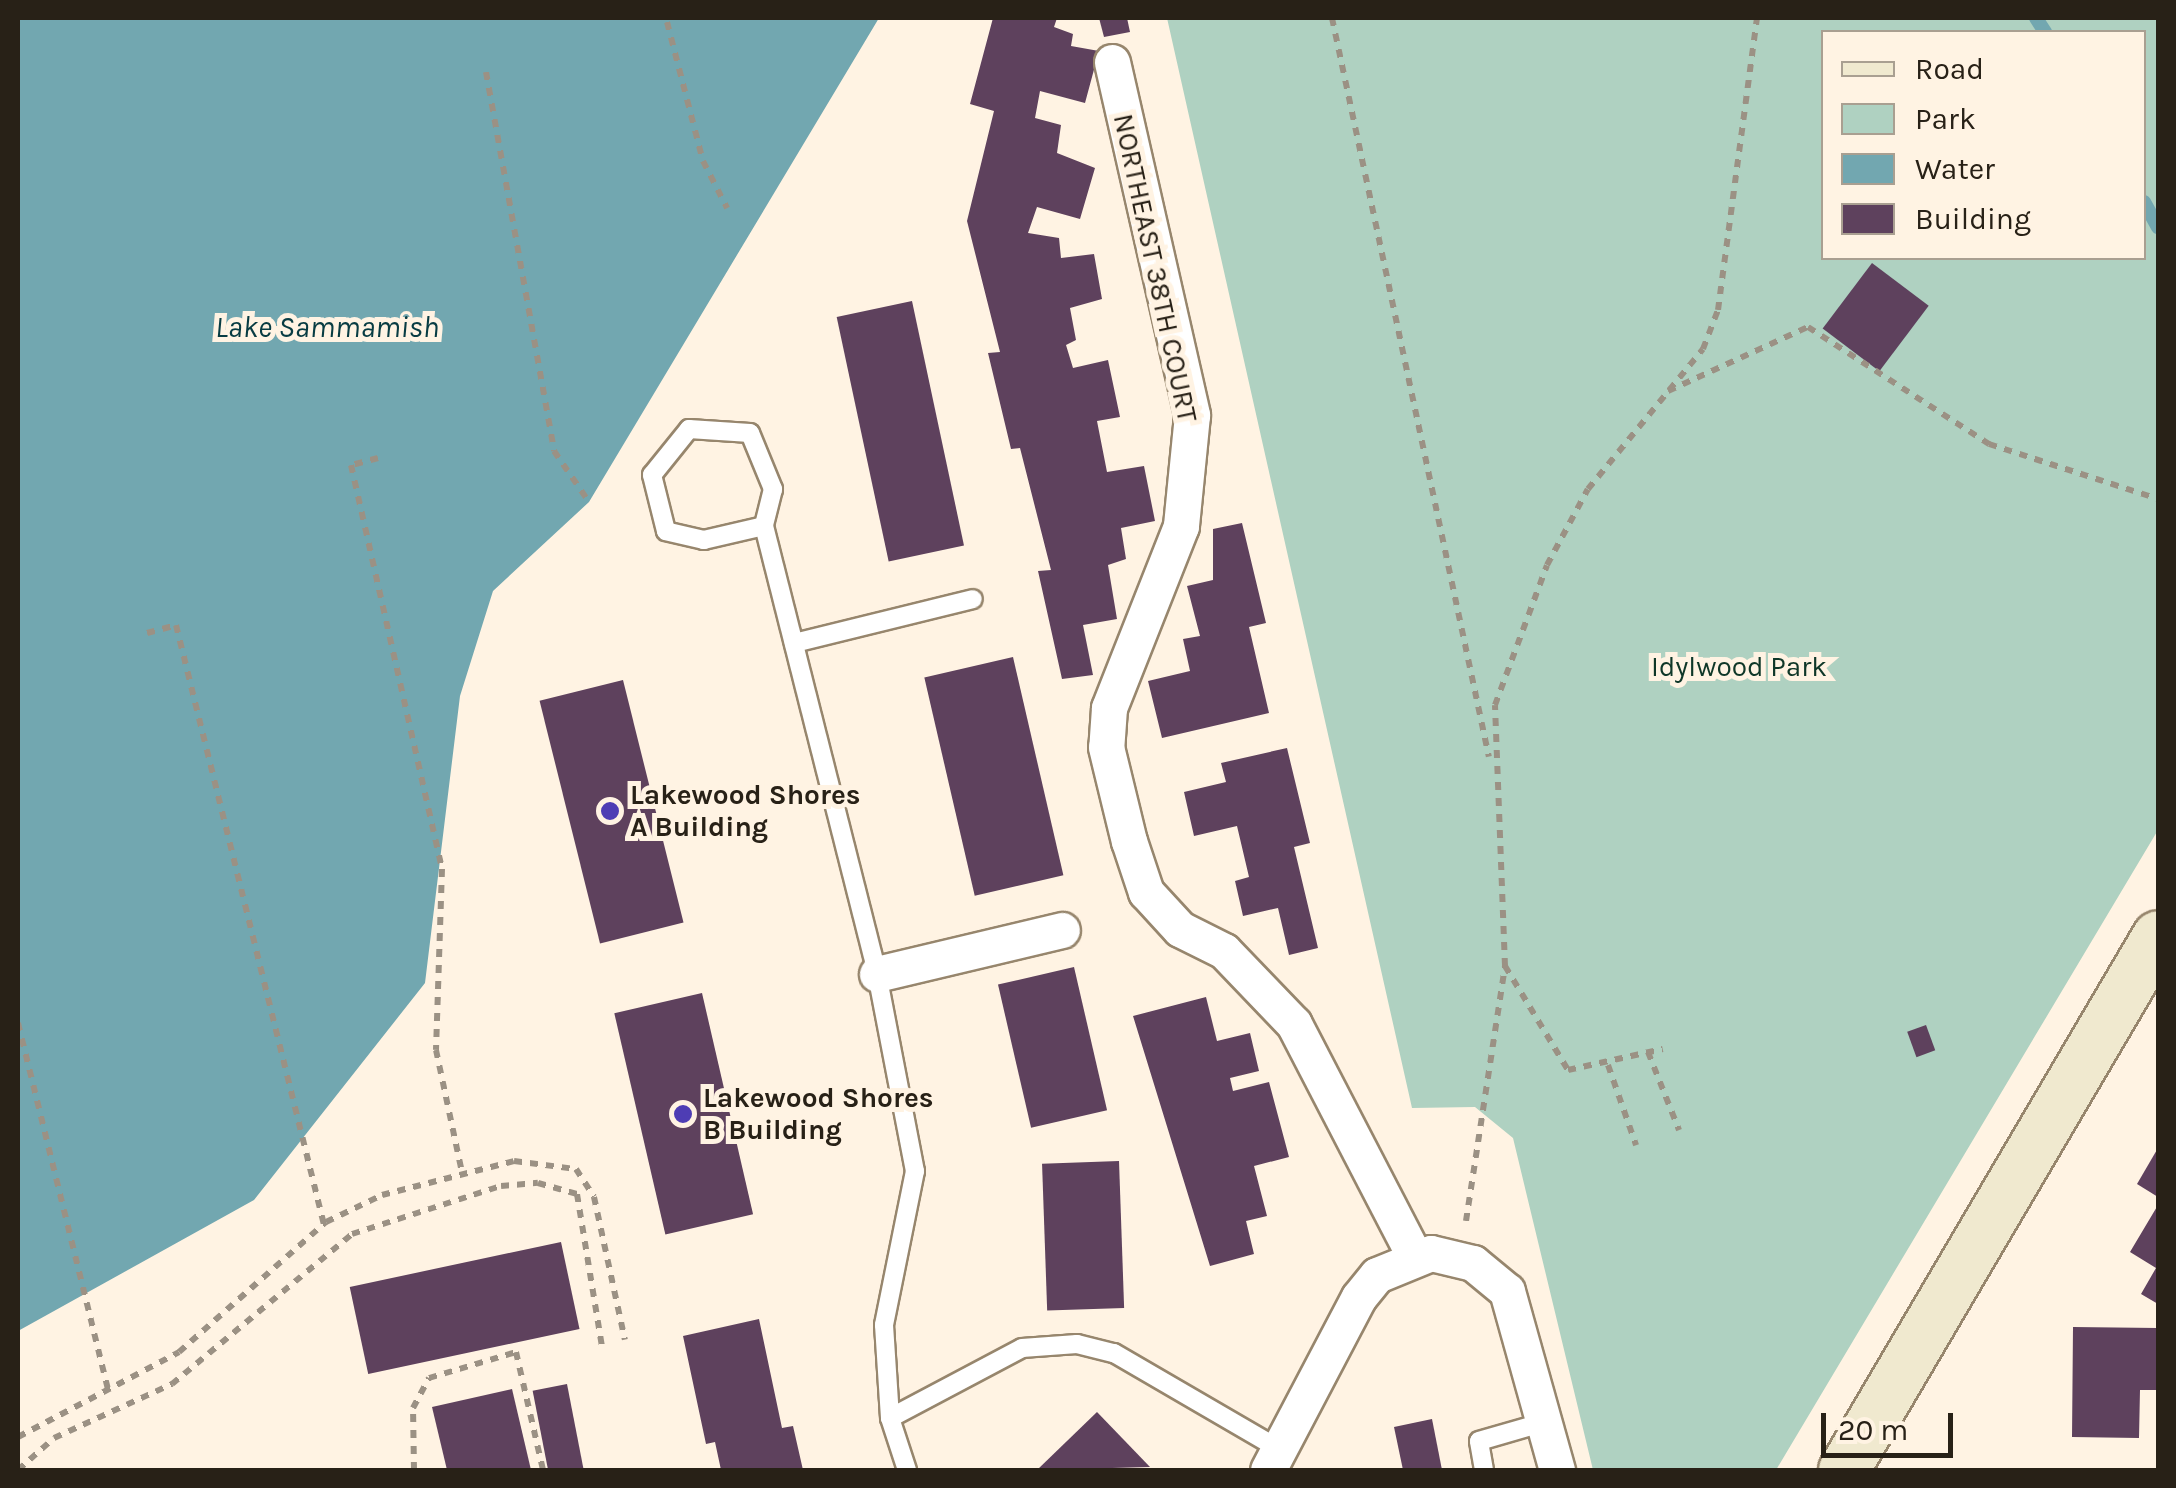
<!DOCTYPE html>
<html>
<head>
<meta charset="utf-8">
<style>
  body { margin:0 }
  #map { position:relative; width:2176px; height:1488px; overflow:hidden; background:#fff3e3; font-family:Karla,sans-serif }
  div>[style] { position:absolute }
  .green>* { inset:0; background:#afd1c1 }
  .water>* { inset:0; background:#72a7b0 }
  .stream>* { height:14px; margin:-7px; padding:0 7px; transform-origin:7px; border-radius:7px; background:#72a7b0 }
  .building>* { inset:0; background:#5e415d; transform-origin:0 0 }
  .path>* { height:6px; margin-top:-3px; transform-origin:0; background:repeating-linear-gradient(90deg,#9b9184 0 8px,transparent 0 16px) }
  .roads { filter:drop-shadow(2px 0 #97866d) drop-shadow(-2px 0 #97866d) drop-shadow(0 2px #97866d) drop-shadow(0 -2px #97866d) }
  .lane>* { height:18px; margin:-9px; padding:0 9px; transform-origin:9px; border-radius:9px; background:#fff }
  .street>* { height:35px; margin:-17.5px; padding:0 17.5px; transform-origin:17.5px; border-radius:17.5px; background:#fff }
  .secondary>* { height:50px; margin:-25px; padding:0 25px; transform-origin:25px; border-radius:25px; background:#f0e9cf }
  .dots>* { width:28px; height:28px; translate:-50% -50%; box-sizing:border-box; border:5px solid #fff3e3; border-radius:50% }
  span { translate:-50% -50%; white-space:nowrap; text-align:center; line-height:1.15; -webkit-text-stroke:10px #fff3e3; paint-order:stroke }
  .street-label { font-size:28px; color:#282117 }
  .park-label { font-size:28px; color:#0f3728 }
  .poi-label { font-size:28px; color:#282117; font-weight:700 }
  .left { translate:0 -50%; text-align:left }
  .water-label { font-size:30px; color:#083c43; font-style:italic }
  .frame { position:absolute; inset:0; border:20px solid #282117; pointer-events:none }
  .legend { position:absolute; left:1821px; top:30px; width:325px; height:230px; box-sizing:border-box; background:#fff3e3; border:2px solid #a99f91; margin:0; padding:12px 18px; list-style:none; font-size:30px; color:#282117 }
  .legend li { display:flex; align-items:center; gap:20px; height:50px }
  .legend b { width:50px; border:2px solid #a99f91 }
  .scale { position:absolute; left:1821px; top:1413px; width:132px; height:45px; box-sizing:border-box; border:5px solid #282117; border-top:0; padding-left:12px; font-size:30px; line-height:35px; white-space:nowrap; color:#282117; -webkit-text-stroke:8px #fff3e3; paint-order:stroke }
</style>
</head>
<body>
<div id="map">
  <div class="green">
    <div style="clip-path:polygon(evenodd,1167px 18px,2158px 18px,2158px 830px,1776px 1470px,1593px 1470px,1513px 1138px,1475px 1107px,1412px 1108px,1167px 18px,1824px 32px,2144px 32px,2144px 258px,1824px 258px,1824px 32px)"></div>
  </div>
  <div class="water">
    <div style="clip-path:polygon(18px 18px,879px 18px,589px 502px,493px 591px,460px 696px,425px 983px,254px 1200px,18px 1331px)"></div>
  </div>
  <div class="stream">
    <div style="left:2036px;top:18px;width:17px;rotate:57deg"></div>
    <div style="left:2144px;top:202px;width:29px;rotate:61deg"></div>
  </div>
  <div class="building">
    <div style="clip-path:polygon(993px 18px,1057px 18px,1054px 27px,1073px 34px,1071px 46px,1099px 51px,1085px 103px,1040px 91px,1035px 118px,1061px 125px,1057px 153px,1095px 168px,1080px 219px,1037px 207px,1028px 233px,1059px 238px,1061px 258px,1094px 254px,1102px 299px,1070px 308px,1076px 340px,1066px 345px,1073px 368px,1108px 360px,1120px 417px,1097px 421px,1107px 472px,1144px 466px,1155px 521px,1121px 528px,1126px 559px,1108px 565px,1117px 619px,1083px 625px,1093px 675px,1062px 679px,1038px 571px,1051px 570px,1020px 448px,1011px 449px,988px 353px,1000px 352px,967px 221px,994px 111px,970px 104px)"></div>
    <div style="clip-path:polygon(1099px 18px,1127px 18px,1130px 32px,1104px 37px)"></div>
    <div style="left:1872px;top:263px;width:71px;height:82px;rotate:37deg"></div>
    <div style="left:912px;top:301px;width:250px;height:77px;rotate:78deg"></div>
    <div style="clip-path:polygon(1242px 523px,1266px 623px,1249px 627px,1269px 713px,1162px 738px,1148px 681px,1190px 671px,1183px 639px,1200px 636px,1187px 586px,1213px 580px,1213px 529px)"></div>
    <div style="left:1013px;top:657px;width:224px;height:91px;rotate:77deg"></div>
    <div style="left:623px;top:680px;width:250px;height:86px;rotate:76deg"></div>
    <div style="clip-path:polygon(1287px 748px,1310px 843px,1294px 847px,1318px 948px,1289px 955px,1278px 908px,1243px 916px,1235px 881px,1249px 877px,1237px 826px,1194px 836px,1184px 792px,1226px 782px,1221px 763px)"></div>
    <div style="left:1074px;top:967px;width:147px;height:78px;rotate:77deg"></div>
    <div style="left:702px;top:993px;width:227px;height:90px;rotate:77deg"></div>
    <div style="clip-path:polygon(1206px 997px,1217px 1041px,1250px 1033px,1259px 1071px,1230px 1078px,1233px 1091px,1269px 1082px,1289px 1157px,1254px 1166px,1267px 1216px,1246px 1221px,1254px 1254px,1210px 1266px,1133px 1016px)"></div>
    <div style="left:1926px;top:1025px;width:27px;height:20px;rotate:70deg"></div>
    <div style="clip-path:polygon(2158px 1148px,2158px 1197px,2137px 1184px)"></div>
    <div style="left:1119px;top:1161px;width:147px;height:77px;rotate:88deg"></div>
    <div style="clip-path:polygon(2158px 1205px,2158px 1304px,2141px 1294px,2156px 1268px,2130px 1252px)"></div>
    <div style="left:561px;top:1242px;width:89px;height:216px;rotate:78deg"></div>
    <div style="clip-path:polygon(759px 1319px,782px 1428px,793px 1426px,803px 1470px,721px 1470px,715px 1442px,706px 1444px,683px 1336px)"></div>
    <div style="clip-path:polygon(2073px 1327px,2158px 1328px,2158px 1390px,2140px 1390px,2139px 1438px,2072px 1437px)"></div>
    <div style="left:567px;top:1384px;width:88px;height:35px;rotate:79deg"></div>
    <div style="clip-path:polygon(512px 1389px,531px 1470px,447px 1470px,432px 1407px)"></div>
    <div style="clip-path:polygon(1097px 1412px,1150px 1467px,1037px 1470px)"></div>
    <div style="clip-path:polygon(1432px 1419px,1442px 1470px,1403px 1470px,1394px 1427px)"></div>
  </div>
  <div class="path">
    <div style="left:1332px;top:18px;width:755px;rotate:78.01deg"></div>
    <div style="left:667px;top:22px;width:144px;rotate:75.5deg"></div>
    <div style="left:703px;top:161px;width:53px;rotate:62.9deg"></div>
    <div style="left:486px;top:72px;width:385px;rotate:79.8deg"></div>
    <div style="left:554px;top:451px;width:62px;rotate:55.5deg"></div>
    <div style="left:1668px;top:391px;width:154px;rotate:-24.6deg"></div>
    <div style="left:1808px;top:327px;width:216px;rotate:32.9deg"></div>
    <div style="left:1989px;top:444px;width:178px;rotate:18deg"></div>
    <div style="left:378px;top:458px;width:28px;rotate:165deg"></div>
    <div style="left:351px;top:465px;width:414px;rotate:77.3deg"></div>
    <div style="left:442px;top:869px;width:181px;rotate:91.9deg"></div>
    <div style="left:436px;top:1050px;width:125px;rotate:78deg"></div>
    <div style="left:147px;top:633px;width:30px;rotate:-15deg"></div>
    <div style="left:176px;top:625px;width:618px;rotate:76.14deg"></div>
    <div style="left:1505px;top:966px;width:122px;rotate:58.8deg"></div>
    <div style="left:1568px;top:1070px;width:97px;rotate:-12.5deg"></div>
    <div style="left:18px;top:1023px;width:377px;rotate:76.2deg"></div>
    <div style="left:1648px;top:1052px;width:84px;rotate:68.3deg"></div>
    <div style="left:1608px;top:1065px;width:85px;rotate:70.7deg"></div>
    <div style="left:1466px;top:1221px;width:258px;rotate:-81.3deg"></div>
    <div style="left:1505px;top:966px;width:261px;rotate:-92.2deg"></div>
    <div style="left:1495px;top:705px;width:149px;rotate:-69.6deg"></div>
    <div style="left:1547px;top:565px;width:86px;rotate:-61.7deg"></div>
    <div style="left:1588px;top:489px;width:181px;rotate:-50.6deg"></div>
    <div style="left:1703px;top:349px;width:42px;rotate:-69deg"></div>
    <div style="left:1718px;top:310px;width:295px;rotate:-82.4deg"></div>
    <div style="left:18px;top:1437px;width:182px;rotate:-27.8deg"></div>
    <div style="left:179px;top:1352px;width:196px;rotate:-41.5deg"></div>
    <div style="left:326px;top:1222px;width:62px;rotate:-25.7deg"></div>
    <div style="left:382px;top:1195px;width:136px;rotate:-14.4deg"></div>
    <div style="left:514px;top:1161px;width:63px;rotate:7.4deg"></div>
    <div style="left:576px;top:1169px;width:33px;rotate:57deg"></div>
    <div style="left:594px;top:1197px;width:146px;rotate:77.8deg"></div>
    <div style="left:18px;top:1470px;width:48px;rotate:-41.6deg"></div>
    <div style="left:54px;top:1438px;width:130px;rotate:-24.6deg"></div>
    <div style="left:172px;top:1384px;width:234px;rotate:-39.8deg"></div>
    <div style="left:352px;top:1234px;width:157px;rotate:-17.9deg"></div>
    <div style="left:501px;top:1186px;width:37px;rotate:-5deg"></div>
    <div style="left:538px;top:1183px;width:41px;rotate:15.8deg"></div>
    <div style="left:577px;top:1194px;width:154px;rotate:80.7deg"></div>
    <div style="left:414px;top:1470px;width:62px;rotate:-90.9deg"></div>
    <div style="left:413px;top:1408px;width:34px;rotate:-62deg"></div>
    <div style="left:429px;top:1378px;width:91px;rotate:-16.6deg"></div>
    <div style="left:516px;top:1352px;width:121px;rotate:77.1deg"></div>
  </div>
  <div class="roads">
    <div class="lane">
      <div style="left:764px;top:526px;width:62px;rotate:166.9deg"></div>
      <div style="left:704px;top:540px;width:39px;rotate:-167deg"></div>
      <div style="left:666px;top:531px;width:58px;rotate:-104deg"></div>
      <div style="left:652px;top:475px;width:59px;rotate:-51.2deg"></div>
      <div style="left:689px;top:429px;width:61px;rotate:3.8deg"></div>
      <div style="left:750px;top:433px;width:61px;rotate:67.7deg"></div>
      <div style="left:773px;top:489px;width:38px;rotate:104deg"></div>
      <div style="left:764px;top:526px;width:462px;rotate:75.8deg"></div>
      <div style="left:877px;top:974px;width:201px;rotate:79.1deg"></div>
      <div style="left:915px;top:1171px;width:157px;rotate:101.4deg"></div>
      <div style="left:884px;top:1325px;width:93px;rotate:86.3deg"></div>
      <div style="left:890px;top:1418px;width:55px;rotate:71.9deg"></div>
      <div style="left:794px;top:643px;width:184px;rotate:-13.8deg"></div>
      <div style="left:890px;top:1418px;width:149px;rotate:-27.9deg"></div>
      <div style="left:1022px;top:1348px;width:55px;rotate:-4.2deg"></div>
      <div style="left:1077px;top:1344px;width:38px;rotate:14deg"></div>
      <div style="left:1114px;top:1353px;width:191px;rotate:30.2deg"></div>
      <div style="left:1484px;top:1470px;width:29px;rotate:-100deg"></div>
      <div style="left:1479px;top:1441px;width:69px;rotate:-16.1deg"></div>
    </div>
    <div class="street">
      <div style="left:1112px;top:62px;width:362px;rotate:77.2deg"></div>
      <div style="left:1192px;top:415px;width:112px;rotate:95.7deg"></div>
      <div style="left:1181px;top:526px;width:196px;rotate:111.6deg"></div>
      <div style="left:1109px;top:708px;width:39px;rotate:94deg"></div>
      <div style="left:1106px;top:747px;width:97px;rotate:76.3deg"></div>
      <div style="left:1129px;top:841px;width:54px;rotate:71.6deg"></div>
      <div style="left:1146px;top:892px;width:50px;rotate:47.4deg"></div>
      <div style="left:1180px;top:929px;width:49px;rotate:26.6deg"></div>
      <div style="left:1224px;top:951px;width:101px;rotate:46.2deg"></div>
      <div style="left:1294px;top:1024px;width:263px;rotate:62.6deg"></div>
      <div style="left:877px;top:974px;width:190px;rotate:-13.4deg"></div>
      <div style="left:1268px;top:1470px;width:195px;rotate:-62.3deg"></div>
      <div style="left:1359px;top:1297px;width:28px;rotate:-51deg"></div>
      <div style="left:1377px;top:1275px;width:58px;rotate:-22.2deg"></div>
      <div style="left:1431px;top:1253px;width:43px;rotate:13.4deg"></div>
      <div style="left:1473px;top:1263px;width:44px;rotate:39.5deg"></div>
      <div style="left:1507px;top:1291px;width:186px;rotate:74.4deg"></div>
    </div>
    <div class="secondary">
      <div style="left:1844px;top:1470px;width:619px;rotate:-59.54deg"></div>
    </div>
  </div>
  <div class="dots">
    <div style="left:610px;top:811px;background:#4e3db4"></div>
    <div style="left:683px;top:1114px;background:#4e3db4"></div>
  </div>
  <div class="street-label">
    <span style="left:1155px;top:268px;rotate:78deg">NORTHEAST 38TH COURT</span>
  </div>
  <div class="park-label">
    <span style="left:1739px;top:667px">Idylwood Park</span>
  </div>
  <div class="poi-label">
    <span class="left" style="left:630px;top:811px">Lakewood Shores<br>A Building</span>
    <span class="left" style="left:703px;top:1114px">Lakewood Shores<br>B Building</span>
  </div>
  <div class="water-label">
    <span style="left:327px;top:327px">Lake Sammamish</span>
  </div>
  <div class="frame"></div>
  <ul class="legend">
  <li><b style="height:12px;background:#f0e9cf"></b>Road</li>
  <li><b style="height:28px;background:#afd1c1"></b>Park</li>
  <li><b style="height:28px;background:#72a7b0"></b>Water</li>
  <li><b style="height:28px;background:#5e415d"></b>Building</li>
  </ul>
  <div class="scale">20 m</div>
</div>
</body>
</html>
